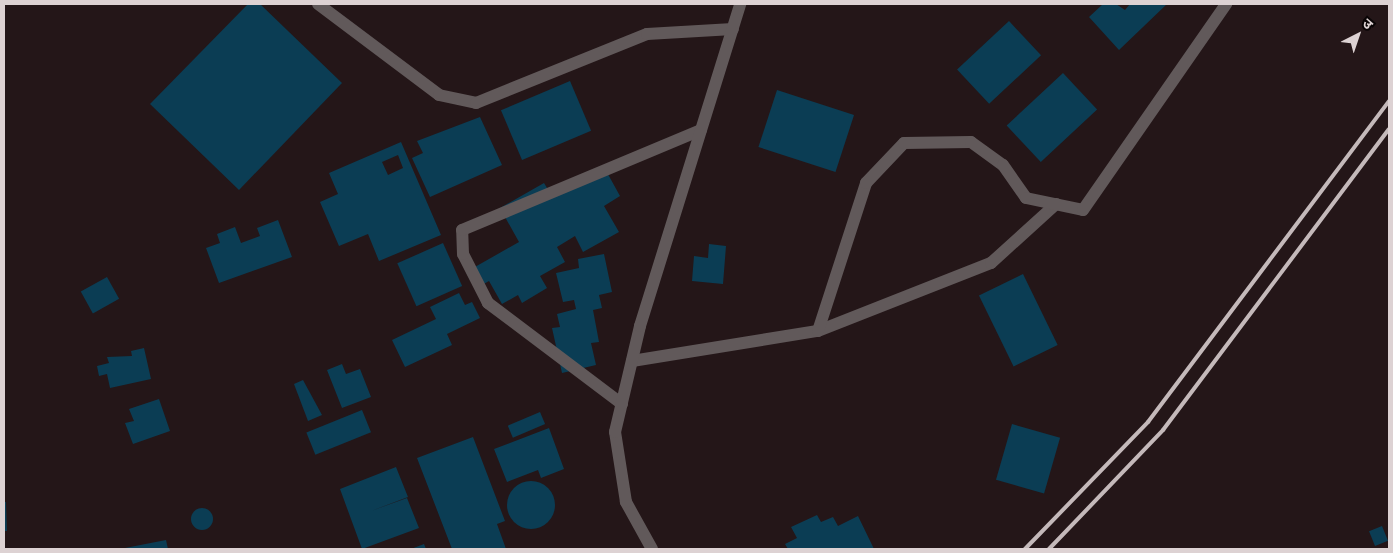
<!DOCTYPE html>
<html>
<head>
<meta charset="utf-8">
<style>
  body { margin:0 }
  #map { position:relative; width:1393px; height:553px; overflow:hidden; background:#241618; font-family:"Asap Condensed","Noto Sans Devanagari",sans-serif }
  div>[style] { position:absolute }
  .building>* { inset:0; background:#0b3d54; transform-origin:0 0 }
  .round { border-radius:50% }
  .minor>* { height:12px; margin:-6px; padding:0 6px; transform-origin:6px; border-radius:6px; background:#61595a }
  .rail>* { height:4px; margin:-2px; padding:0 2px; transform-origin:2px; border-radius:2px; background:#c4b9ba }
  span { translate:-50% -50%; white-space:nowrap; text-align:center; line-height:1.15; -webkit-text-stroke:4px #090405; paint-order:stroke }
  .frame { position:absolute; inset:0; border:5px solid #ddd2d3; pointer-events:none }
  .north { position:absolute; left:1333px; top:10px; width:50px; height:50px; -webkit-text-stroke:4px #090405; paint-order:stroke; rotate:41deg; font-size:14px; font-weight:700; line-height:20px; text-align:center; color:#ddd2d3 }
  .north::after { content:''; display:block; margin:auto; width:18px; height:22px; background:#ddd2d3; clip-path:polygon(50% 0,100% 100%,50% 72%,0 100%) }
</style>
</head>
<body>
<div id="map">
  <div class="building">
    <div style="clip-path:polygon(248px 4px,260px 4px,342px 83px,239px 190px,150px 104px)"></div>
    <div style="clip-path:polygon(1103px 4px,1116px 4px,1125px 10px,1130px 4px,1167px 4px,1119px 50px,1089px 17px)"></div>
    <div style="left:1009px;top:21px;width:47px;height:71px;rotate:47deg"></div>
    <div style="left:1063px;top:73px;width:50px;height:77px;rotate:47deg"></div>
    <div style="left:570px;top:81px;width:54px;height:75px;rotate:67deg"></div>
    <div style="left:777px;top:90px;width:81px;height:60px;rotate:18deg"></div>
    <div style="clip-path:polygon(480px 117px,502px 165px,430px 197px,412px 158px,423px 153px,417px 141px)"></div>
    <div style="clip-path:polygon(evenodd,401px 142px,441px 235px,379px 261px,368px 234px,339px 246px,320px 202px,338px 194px,329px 173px,401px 142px,398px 155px,403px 168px,388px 175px,382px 162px,398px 155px)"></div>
    <div style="clip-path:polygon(604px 167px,620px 196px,604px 206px,619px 232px,583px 252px,575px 236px,557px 247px,565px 262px,540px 276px,547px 288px,522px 303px,518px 295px,502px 304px,489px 281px,475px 289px,466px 272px,519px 242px,500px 208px,544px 183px,552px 196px)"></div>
    <div style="clip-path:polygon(278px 220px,292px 257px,219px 283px,206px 248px,220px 243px,217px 234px,235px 227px,241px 243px,260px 236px,257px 228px)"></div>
    <div style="left:443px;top:243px;width:47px;height:50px;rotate:66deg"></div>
    <div style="clip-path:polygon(709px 244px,726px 246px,723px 284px,692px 281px,694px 256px,708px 258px)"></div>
    <div style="clip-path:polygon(604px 254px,612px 292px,599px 295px,602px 308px,593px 310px,599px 342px,591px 343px,596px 365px,562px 373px,552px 328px,560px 327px,557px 314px,576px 309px,574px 300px,563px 302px,556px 273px,579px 268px,578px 259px)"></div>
    <div style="left:1023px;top:274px;width:79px;height:49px;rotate:64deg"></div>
    <div style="left:107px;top:277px;width:25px;height:30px;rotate:61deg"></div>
    <div style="clip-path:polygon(459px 293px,465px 305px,472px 302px,480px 318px,447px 334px,452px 345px,405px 367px,392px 340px,436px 319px,430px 307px)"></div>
    <div style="clip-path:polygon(144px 348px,151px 379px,110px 388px,107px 374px,99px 376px,97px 366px,109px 363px,107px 357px,132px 356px,131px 351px)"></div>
    <div style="clip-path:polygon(342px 364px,346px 374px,360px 369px,371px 397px,342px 408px,327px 370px)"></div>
    <div style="clip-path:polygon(303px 380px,322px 415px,308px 421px,294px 384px)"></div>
    <div style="clip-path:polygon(159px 399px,170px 431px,133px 444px,125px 423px,134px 421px,129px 409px)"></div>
    <div style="left:362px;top:410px;width:24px;height:60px;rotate:68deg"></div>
    <div style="left:540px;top:412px;width:13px;height:35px;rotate:67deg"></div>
    <div style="left:1012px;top:424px;width:50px;height:58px;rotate:16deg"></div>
    <div style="clip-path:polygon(549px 428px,564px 469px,541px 478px,538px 470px,507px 482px,494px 449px)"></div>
    <div style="clip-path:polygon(473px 437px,505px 521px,497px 524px,506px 549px,452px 549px,417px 458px)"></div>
    <div style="clip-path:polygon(396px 467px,408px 497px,371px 511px,407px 498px,419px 528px,362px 549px,340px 489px)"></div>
    <div class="round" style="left:507px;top:481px;width:48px;height:48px"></div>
    <div style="clip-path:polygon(4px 502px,6px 502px,7px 531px,4px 531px)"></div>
    <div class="round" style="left:191px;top:508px;width:22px;height:22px"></div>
    <div style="clip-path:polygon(817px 515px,821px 522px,833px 517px,838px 526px,858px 516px,874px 549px,788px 549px,785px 544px,797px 538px,791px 527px)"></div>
    <div style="left:1382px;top:526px;width:16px;height:14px;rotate:68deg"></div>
    <div style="clip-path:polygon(166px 540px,168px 549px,125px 549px,125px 548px)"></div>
    <div style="clip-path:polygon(424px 544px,426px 549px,411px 549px)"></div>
  </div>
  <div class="minor">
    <div style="left:318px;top:4px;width:151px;rotate:36.9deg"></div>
    <div style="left:439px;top:95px;width:38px;rotate:12deg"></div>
    <div style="left:476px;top:103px;width:184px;rotate:-22deg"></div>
    <div style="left:647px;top:34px;width:86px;rotate:-3.3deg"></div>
    <div style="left:818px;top:331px;width:186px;rotate:-21.5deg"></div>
    <div style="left:991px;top:263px;width:88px;rotate:-42.2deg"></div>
    <div style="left:632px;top:361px;width:188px;rotate:-9.2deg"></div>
    <div style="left:818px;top:331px;width:156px;rotate:-72deg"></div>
    <div style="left:866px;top:183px;width:55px;rotate:-46.5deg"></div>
    <div style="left:904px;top:143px;width:67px;rotate:-0.9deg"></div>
    <div style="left:971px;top:142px;width:39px;rotate:36deg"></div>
    <div style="left:1003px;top:165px;width:40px;rotate:55.1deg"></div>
    <div style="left:1026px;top:198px;width:58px;rotate:11.9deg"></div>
    <div style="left:1083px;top:210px;width:251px;rotate:-55.2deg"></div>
    <div style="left:622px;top:404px;width:168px;rotate:-143deg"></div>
    <div style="left:488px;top:303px;width:55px;rotate:-117deg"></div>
    <div style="left:463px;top:254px;width:24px;rotate:-92deg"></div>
    <div style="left:462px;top:230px;width:259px;rotate:-22.7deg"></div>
    <div style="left:652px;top:549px;width:54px;rotate:-119deg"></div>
    <div style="left:626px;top:502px;width:71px;rotate:-98.9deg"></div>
    <div style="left:615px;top:432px;width:109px;rotate:-76.7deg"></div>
    <div style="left:640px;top:326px;width:337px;rotate:-72.7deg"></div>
  </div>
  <div class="rail">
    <div style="left:1025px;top:549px;width:177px;rotate:-45.9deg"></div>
    <div style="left:1148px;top:422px;width:401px;rotate:-53.1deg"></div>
    <div style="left:1049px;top:549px;width:165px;rotate:-46.2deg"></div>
    <div style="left:1163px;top:430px;width:376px;rotate:-53.1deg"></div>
  </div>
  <div class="frame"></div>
  <div class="north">उ</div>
</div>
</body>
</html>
